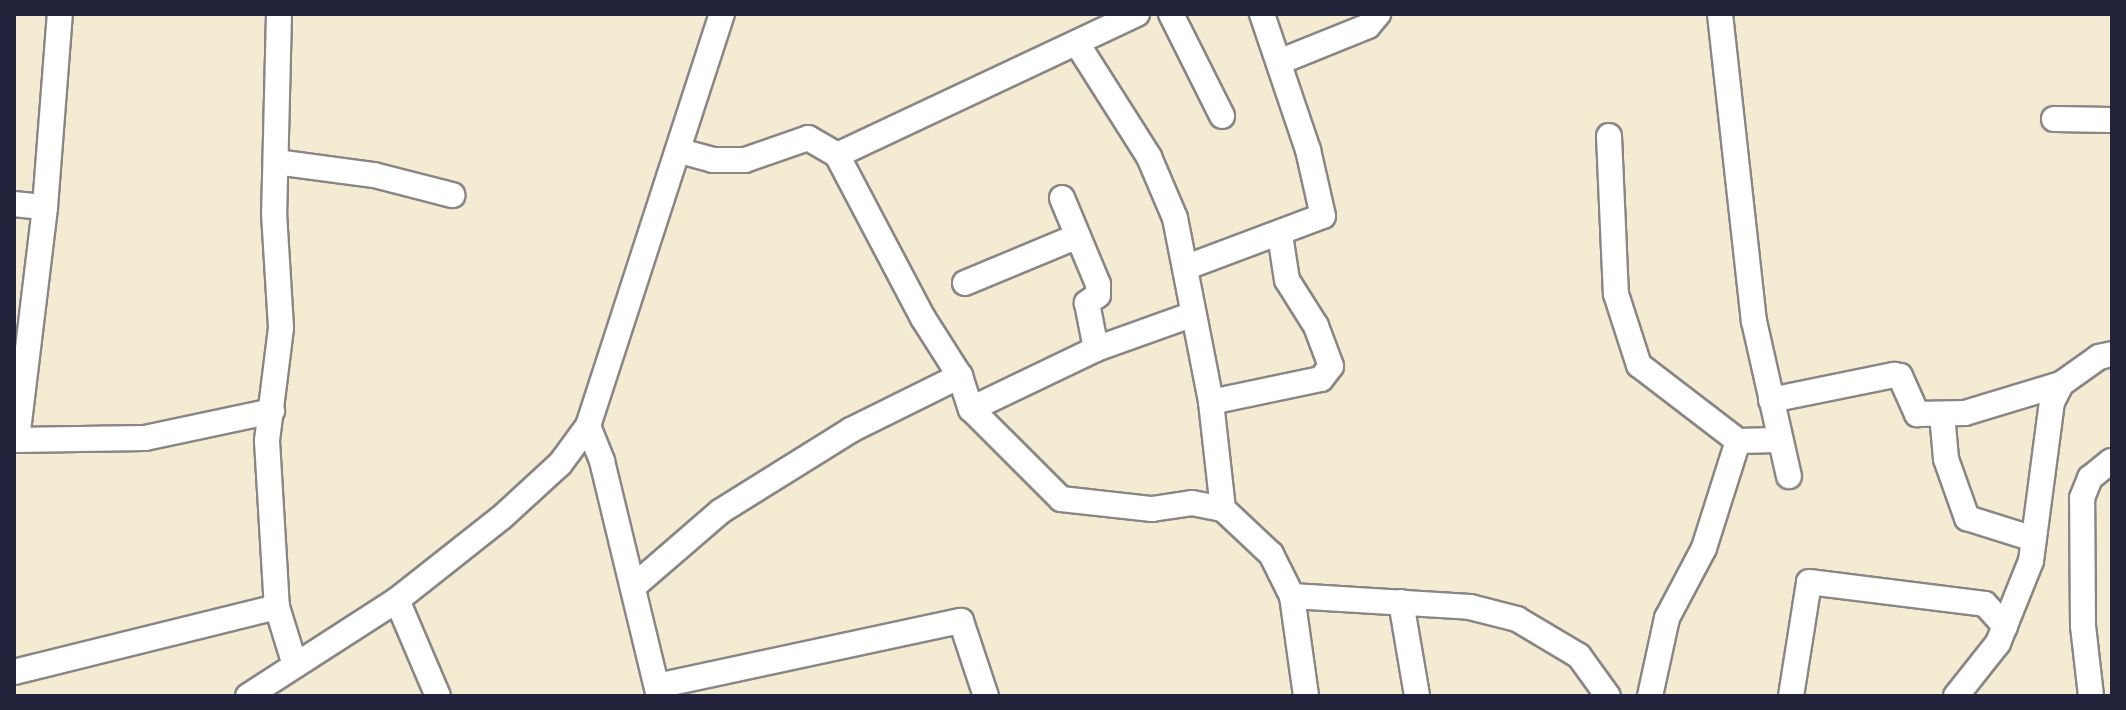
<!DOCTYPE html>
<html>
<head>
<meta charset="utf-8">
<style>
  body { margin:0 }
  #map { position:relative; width:2126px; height:710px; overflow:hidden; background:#f3ebd2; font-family:Pangolin,sans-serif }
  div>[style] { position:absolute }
  .roads { filter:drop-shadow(2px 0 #8a8686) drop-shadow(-2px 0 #8a8686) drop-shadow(0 2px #8a8686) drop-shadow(0 -2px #8a8686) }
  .minor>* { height:24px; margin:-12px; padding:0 12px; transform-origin:12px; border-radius:12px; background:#fff }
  span { translate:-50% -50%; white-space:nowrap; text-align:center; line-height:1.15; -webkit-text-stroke:7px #fcf5e5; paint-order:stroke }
  .frame { position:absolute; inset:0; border:16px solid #22223b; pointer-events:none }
</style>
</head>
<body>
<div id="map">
  <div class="roads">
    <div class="minor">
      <div style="left:279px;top:14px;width:199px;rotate:91.4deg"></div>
      <div style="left:274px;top:213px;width:115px;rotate:86.5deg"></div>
      <div style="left:281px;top:328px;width:114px;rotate:97.1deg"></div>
      <div style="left:267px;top:441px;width:166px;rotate:86.6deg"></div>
      <div style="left:277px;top:607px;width:61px;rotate:72.8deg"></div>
      <div style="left:1137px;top:14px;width:331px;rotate:154.8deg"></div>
      <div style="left:837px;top:155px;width:184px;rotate:62.2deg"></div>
      <div style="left:923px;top:318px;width:69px;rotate:57.5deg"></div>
      <div style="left:960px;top:376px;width:35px;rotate:72deg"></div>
      <div style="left:971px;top:409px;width:127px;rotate:45deg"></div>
      <div style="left:1061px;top:499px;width:92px;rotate:6.3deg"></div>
      <div style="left:1152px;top:509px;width:40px;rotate:-8.5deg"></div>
      <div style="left:1192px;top:503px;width:32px;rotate:11deg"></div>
      <div style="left:1223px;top:509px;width:66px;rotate:43.2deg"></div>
      <div style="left:1271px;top:554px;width:47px;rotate:63.4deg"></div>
      <div style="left:1292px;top:596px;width:101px;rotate:82deg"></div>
      <div style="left:1171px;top:14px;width:114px;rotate:63.4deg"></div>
      <div style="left:1720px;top:14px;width:309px;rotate:83.7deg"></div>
      <div style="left:1754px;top:321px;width:159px;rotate:77.3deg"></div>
      <div style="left:1078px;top:45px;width:133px;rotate:57.6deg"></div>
      <div style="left:1149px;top:157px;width:66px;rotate:66.9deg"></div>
      <div style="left:1175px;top:218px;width:187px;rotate:78.9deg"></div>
      <div style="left:1211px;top:402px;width:108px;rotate:83.6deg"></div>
      <div style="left:1279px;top:62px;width:96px;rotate:-22deg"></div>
      <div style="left:1368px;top:26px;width:16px;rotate:-50deg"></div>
      <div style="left:2054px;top:119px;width:58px;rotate:1deg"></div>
      <div style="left:1609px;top:136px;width:158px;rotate:87.5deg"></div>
      <div style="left:1616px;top:294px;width:75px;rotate:72.1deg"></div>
      <div style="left:1639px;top:365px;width:125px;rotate:37.5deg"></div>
      <div style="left:680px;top:151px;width:34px;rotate:15deg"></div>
      <div style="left:713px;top:160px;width:32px"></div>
      <div style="left:745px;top:160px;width:67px;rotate:-19.2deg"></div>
      <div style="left:808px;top:138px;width:34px;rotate:30deg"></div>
      <div style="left:276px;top:162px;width:99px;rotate:7.6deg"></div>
      <div style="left:374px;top:175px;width:81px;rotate:14.4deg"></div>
      <div style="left:1062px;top:198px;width:93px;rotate:67.3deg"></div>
      <div style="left:1098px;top:284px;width:11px;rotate:90deg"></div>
      <div style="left:1098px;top:295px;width:14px;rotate:144deg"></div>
      <div style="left:1087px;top:303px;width:47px;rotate:78.9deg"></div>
      <div style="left:14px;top:204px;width:31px;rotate:6deg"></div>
      <div style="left:1187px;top:267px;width:145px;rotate:-20.6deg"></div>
      <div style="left:1323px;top:216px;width:68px;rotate:-102.8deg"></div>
      <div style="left:1308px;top:150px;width:144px;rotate:-108.7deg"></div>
      <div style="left:965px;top:283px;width:122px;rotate:-22.6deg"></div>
      <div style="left:1771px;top:400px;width:126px;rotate:-11.5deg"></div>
      <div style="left:1894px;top:375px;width:6px;rotate:9deg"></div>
      <div style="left:1900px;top:376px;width:42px;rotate:65.9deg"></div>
      <div style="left:1917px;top:414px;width:48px;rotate:-1.2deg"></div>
      <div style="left:1965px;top:413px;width:100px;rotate:-16.8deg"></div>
      <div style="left:2061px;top:384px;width:47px;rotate:-35.4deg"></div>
      <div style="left:2099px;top:357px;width:13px;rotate:-13deg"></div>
      <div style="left:1211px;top:402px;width:112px;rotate:-11.8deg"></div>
      <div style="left:1321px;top:379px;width:16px;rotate:-52deg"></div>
      <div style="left:1331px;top:366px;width:43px;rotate:-110.6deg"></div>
      <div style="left:1316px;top:326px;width:54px;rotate:-122.2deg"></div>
      <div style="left:1287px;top:280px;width:46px;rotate:-98.8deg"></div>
      <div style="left:971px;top:409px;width:139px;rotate:-25.6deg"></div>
      <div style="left:1096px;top:349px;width:101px;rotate:-19.7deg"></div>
      <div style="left:1942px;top:414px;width:45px;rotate:84.9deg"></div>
      <div style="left:1946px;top:459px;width:63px;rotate:70.4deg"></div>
      <div style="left:1967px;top:518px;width:70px;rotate:17.4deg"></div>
      <div style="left:588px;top:426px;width:38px;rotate:68deg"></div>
      <div style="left:602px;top:461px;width:242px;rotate:76.4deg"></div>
      <div style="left:17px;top:439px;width:234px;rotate:-83.1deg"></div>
      <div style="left:45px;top:207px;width:194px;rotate:-85.6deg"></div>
      <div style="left:14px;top:440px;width:131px;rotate:-0.9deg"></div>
      <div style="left:145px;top:438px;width:130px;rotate:-12deg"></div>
      <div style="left:633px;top:587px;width:116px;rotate:-40.8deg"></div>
      <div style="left:721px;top:511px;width:153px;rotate:-31.9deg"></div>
      <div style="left:851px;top:430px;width:122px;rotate:-26.4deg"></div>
      <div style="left:1292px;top:596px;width:178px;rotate:3.5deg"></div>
      <div style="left:1470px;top:607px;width:49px;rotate:14.3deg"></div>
      <div style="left:1517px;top:619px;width:72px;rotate:30.8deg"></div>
      <div style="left:1579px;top:656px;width:49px;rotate:54.1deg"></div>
      <div style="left:397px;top:600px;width:104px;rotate:66.9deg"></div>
      <div style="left:1401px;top:602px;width:95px;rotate:80.3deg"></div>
      <div style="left:14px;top:672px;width:271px;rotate:-13.9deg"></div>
      <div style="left:657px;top:686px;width:311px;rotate:-12.1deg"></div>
      <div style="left:961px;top:621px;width:79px;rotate:71.6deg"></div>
      <div style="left:248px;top:696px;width:177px;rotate:-32.8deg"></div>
      <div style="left:397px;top:600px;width:132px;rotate:-38.3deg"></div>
      <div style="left:501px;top:518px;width:80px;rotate:-42.5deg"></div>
      <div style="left:560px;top:464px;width:47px;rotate:-53.6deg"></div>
      <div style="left:588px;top:426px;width:433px;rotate:-72deg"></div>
      <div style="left:1650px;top:696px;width:80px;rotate:-77.7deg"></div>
      <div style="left:1667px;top:618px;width:79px;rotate:-62.1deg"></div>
      <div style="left:1704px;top:548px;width:112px;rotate:-72.4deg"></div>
      <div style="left:1738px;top:441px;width:40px;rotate:-1.4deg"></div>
      <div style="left:1791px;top:696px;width:115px;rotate:-81deg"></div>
      <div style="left:1809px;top:582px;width:177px;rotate:7.1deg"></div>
      <div style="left:1985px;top:604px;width:30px;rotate:48deg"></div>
      <div style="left:1956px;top:696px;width:68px;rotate:-51.6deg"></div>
      <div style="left:1998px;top:643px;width:88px;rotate:-68.1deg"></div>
      <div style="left:2031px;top:561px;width:160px;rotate:-82.5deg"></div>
      <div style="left:2052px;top:402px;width:20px;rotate:-63deg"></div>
      <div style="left:2091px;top:696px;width:70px;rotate:-96.5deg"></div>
      <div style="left:2083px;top:626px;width:128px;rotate:-90.4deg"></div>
      <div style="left:2082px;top:498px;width:22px;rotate:-68deg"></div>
      <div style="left:2090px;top:478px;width:27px;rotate:-39deg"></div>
    </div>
  </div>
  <div class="frame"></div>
</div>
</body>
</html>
